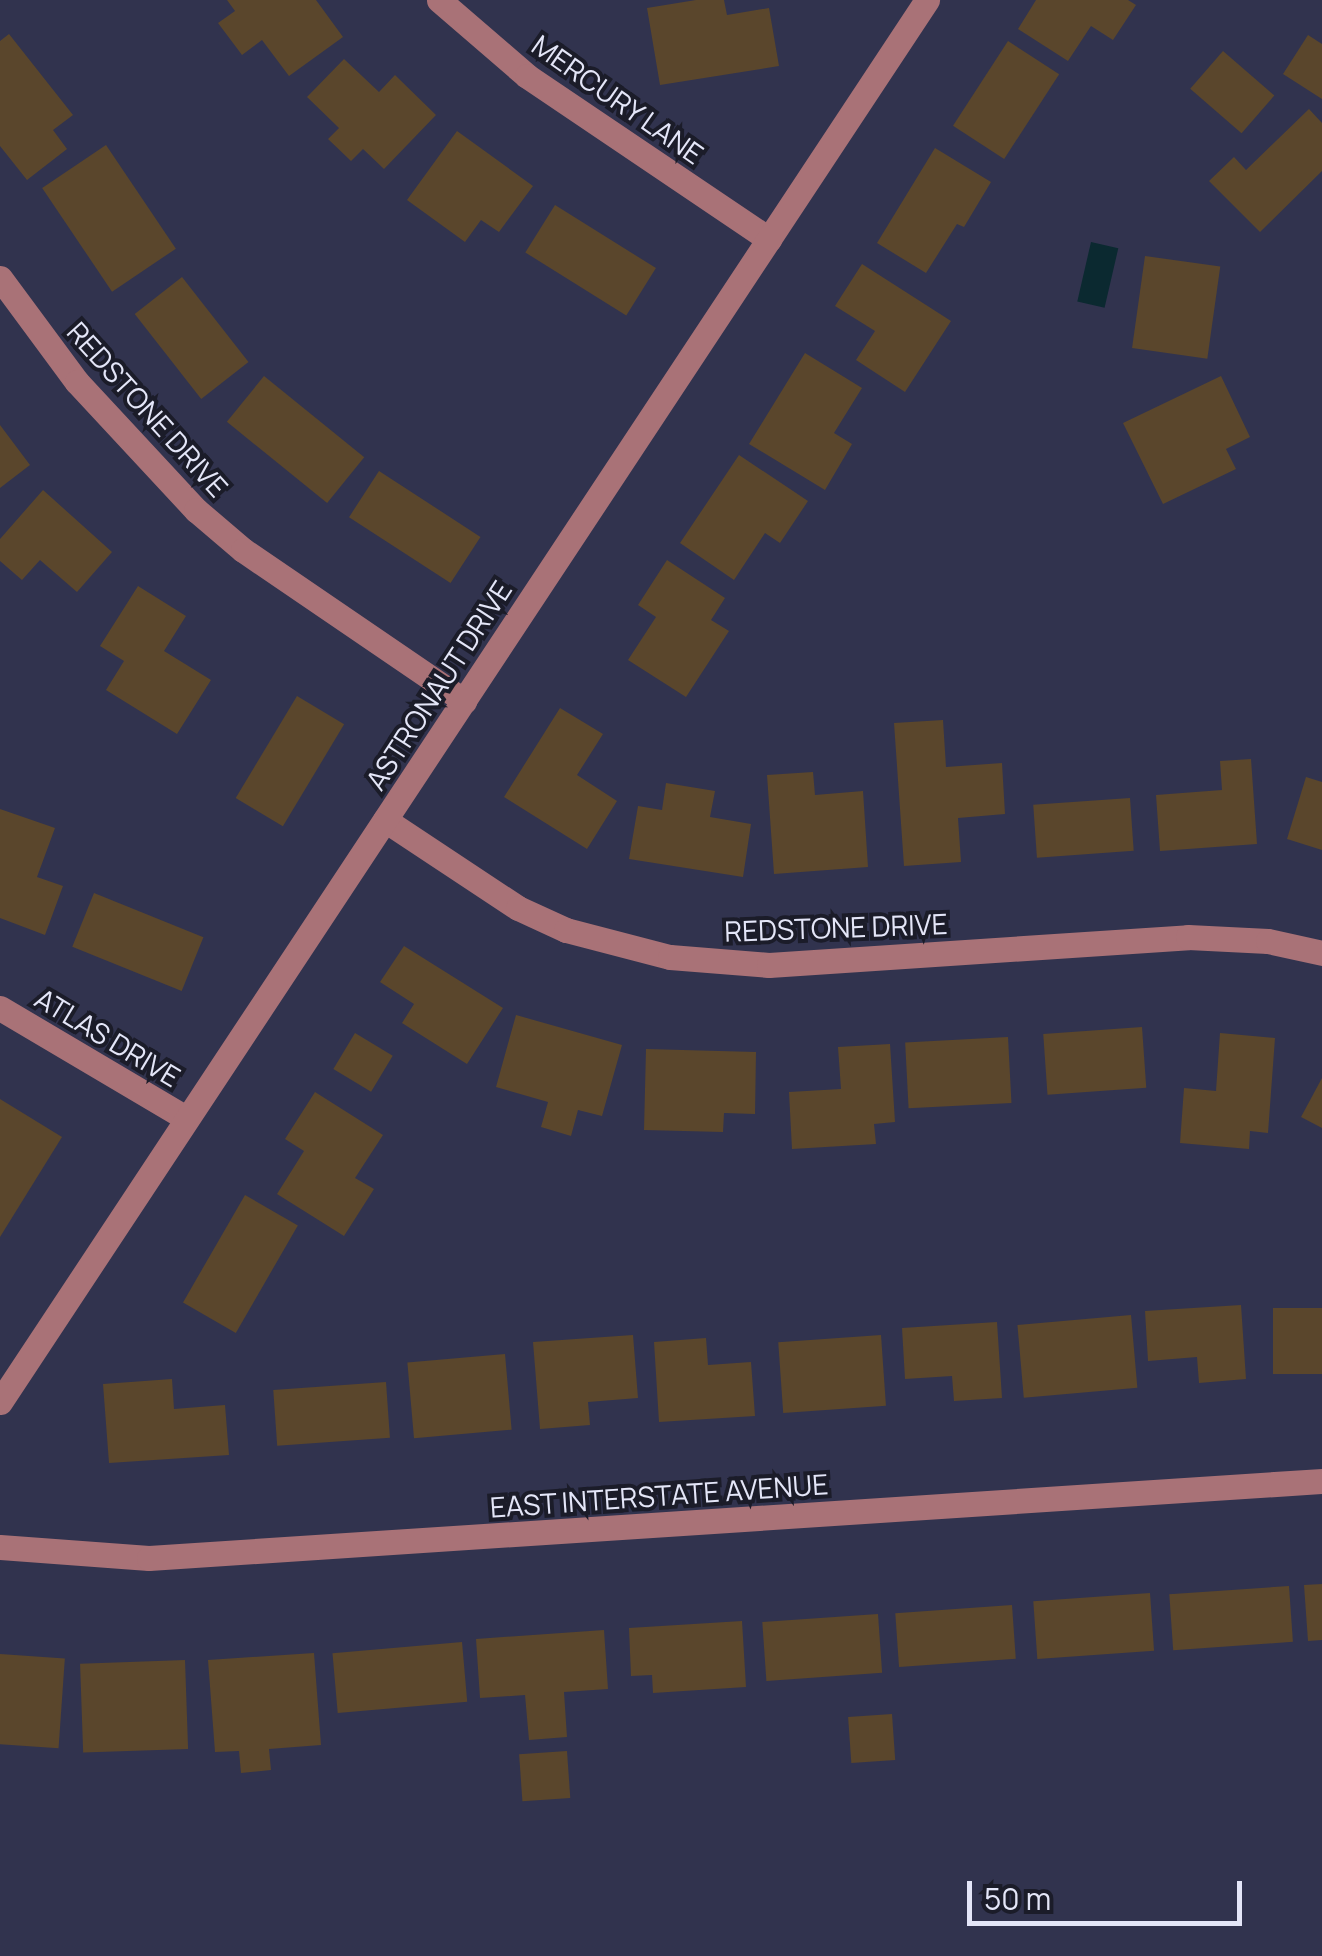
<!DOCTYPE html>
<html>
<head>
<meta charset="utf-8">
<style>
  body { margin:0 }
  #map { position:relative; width:1322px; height:1956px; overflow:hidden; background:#31334e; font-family:Manrope,sans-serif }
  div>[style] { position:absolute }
  .water>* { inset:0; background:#0b2930; transform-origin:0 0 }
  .building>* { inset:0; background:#5a462c; transform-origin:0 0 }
  .minor>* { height:25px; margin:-12.5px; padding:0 12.5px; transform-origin:12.5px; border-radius:12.5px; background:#a97277 }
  span { translate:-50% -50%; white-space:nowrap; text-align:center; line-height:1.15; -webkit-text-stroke:8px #1b1c29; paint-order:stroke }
  .street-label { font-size:28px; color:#e4e6f8 }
  .scale { position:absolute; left:967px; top:1881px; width:275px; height:45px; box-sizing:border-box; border:5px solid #e4e6f8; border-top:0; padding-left:12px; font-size:30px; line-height:35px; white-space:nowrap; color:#e4e6f8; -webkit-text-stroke:8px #1b1c29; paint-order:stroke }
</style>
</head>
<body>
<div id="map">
  <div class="water">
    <div style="left:1091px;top:242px;width:28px;height:61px;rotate:13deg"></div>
  </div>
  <div class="building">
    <div style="clip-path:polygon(227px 0,316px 0,343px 37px,289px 76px,262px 40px,242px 55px,218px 23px,235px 11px)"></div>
    <div style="clip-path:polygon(696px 0,724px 0,727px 15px,769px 8px,779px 66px,660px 85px,647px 8px)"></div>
    <div style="clip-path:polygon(1036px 0,1128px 0,1136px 5px,1113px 40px,1091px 26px,1068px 61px,1018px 29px)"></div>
    <div style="clip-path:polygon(9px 34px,73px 115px,53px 130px,67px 149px,27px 180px,0 146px,0 41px)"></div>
    <div style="clip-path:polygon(1308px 35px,1322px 44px,1322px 99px,1283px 74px)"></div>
    <div style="left:1008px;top:41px;width:61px;height:101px;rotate:33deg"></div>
    <div style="left:1223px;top:51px;width:68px;height:50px;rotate:41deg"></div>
    <div style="clip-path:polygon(344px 59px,379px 92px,395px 75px,436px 115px,384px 169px,363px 149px,351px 161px,328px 139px,339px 128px,307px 97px)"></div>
    <div style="clip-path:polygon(1309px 109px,1322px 123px,1322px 171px,1260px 232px,1209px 181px,1234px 157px,1246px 170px)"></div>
    <div style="clip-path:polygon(457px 131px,533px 186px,499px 232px,481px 220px,465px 242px,407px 200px)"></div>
    <div style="left:106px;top:145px;width:125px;height:77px;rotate:56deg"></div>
    <div style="clip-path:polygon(935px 148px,991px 182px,964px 227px,957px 224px,926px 273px,877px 243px)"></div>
    <div style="left:555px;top:205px;width:119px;height:56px;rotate:32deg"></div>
    <div style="left:1145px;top:256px;width:76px;height:93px;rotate:8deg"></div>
    <div style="clip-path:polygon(862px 264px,951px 321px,905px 392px,856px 360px,875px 331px,835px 306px)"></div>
    <div style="left:182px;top:277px;width:108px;height:60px;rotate:52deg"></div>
    <div style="clip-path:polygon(805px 353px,862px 388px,834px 433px,852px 444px,825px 490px,749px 444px)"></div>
    <div style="left:264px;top:376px;width:129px;height:59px;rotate:39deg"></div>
    <div style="clip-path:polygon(1221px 376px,1250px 437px,1226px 449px,1236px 469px,1163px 504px,1123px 423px)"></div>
    <div style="clip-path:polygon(0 425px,30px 465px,0 488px)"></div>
    <div style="clip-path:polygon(739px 455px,808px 501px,780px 543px,765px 533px,734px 580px,680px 543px)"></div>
    <div style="left:379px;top:471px;width:121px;height:55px;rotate:33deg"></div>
    <div style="clip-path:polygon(43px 490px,112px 552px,77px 592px,40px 560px,22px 580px,0 561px,0 539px)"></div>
    <div style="clip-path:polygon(667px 560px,725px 598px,711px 620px,729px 631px,686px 697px,628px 660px,656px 617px,638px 605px)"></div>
    <div style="clip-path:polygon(138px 586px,186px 616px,164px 651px,211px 680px,177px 734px,106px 690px,124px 661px,100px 646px)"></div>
    <div style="left:297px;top:696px;width:55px;height:119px;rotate:31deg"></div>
    <div style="clip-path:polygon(560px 708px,603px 734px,577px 775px,617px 801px,587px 849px,504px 797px)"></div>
    <div style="clip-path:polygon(943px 720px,946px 767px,1002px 763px,1005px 814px,958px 818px,961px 862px,904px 866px,894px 723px)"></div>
    <div style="clip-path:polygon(1251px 759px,1257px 844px,1160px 851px,1156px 795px,1222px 790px,1220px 761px)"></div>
    <div style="clip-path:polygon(813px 772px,815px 795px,863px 791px,868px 867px,774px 874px,767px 775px)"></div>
    <div style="clip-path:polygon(1306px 777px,1322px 782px,1322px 850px,1287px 839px)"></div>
    <div style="clip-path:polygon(666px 783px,715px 791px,710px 817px,751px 824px,743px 877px,629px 859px,638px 806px,662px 810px)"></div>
    <div style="left:1130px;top:798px;width:53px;height:97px;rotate:86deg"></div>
    <div style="clip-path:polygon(0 809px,55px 828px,37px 877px,63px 886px,45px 935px,0 918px)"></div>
    <div style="left:94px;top:893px;width:118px;height:58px;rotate:22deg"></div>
    <div style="clip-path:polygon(404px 946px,503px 1008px,467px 1064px,402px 1023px,414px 1004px,380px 982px)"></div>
    <div style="clip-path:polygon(516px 1015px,622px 1045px,602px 1116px,578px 1110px,571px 1136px,541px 1127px,548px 1102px,496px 1087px)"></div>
    <div style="left:1142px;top:1027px;width:61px;height:99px;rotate:86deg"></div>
    <div style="left:355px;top:1033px;width:44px;height:42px;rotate:31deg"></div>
    <div style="clip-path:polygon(1220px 1033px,1275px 1038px,1268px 1133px,1250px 1131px,1249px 1149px,1180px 1143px,1184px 1088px,1216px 1091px)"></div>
    <div style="left:1008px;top:1037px;width:66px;height:103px;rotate:87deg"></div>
    <div style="clip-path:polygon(890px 1044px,895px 1122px,874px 1124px,876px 1144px,792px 1149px,789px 1092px,841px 1089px,838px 1047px)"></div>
    <div style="clip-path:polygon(646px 1049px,756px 1052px,755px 1114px,724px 1113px,723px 1132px,644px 1130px)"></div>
    <div style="clip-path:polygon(1322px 1078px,1322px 1128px,1301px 1117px)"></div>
    <div style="clip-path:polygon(315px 1092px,383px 1135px,355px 1178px,374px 1189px,344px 1236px,277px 1194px,304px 1151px,285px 1139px)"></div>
    <div style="clip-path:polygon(0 1099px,62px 1137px,0 1237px)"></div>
    <div style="left:245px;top:1195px;width:61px;height:124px;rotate:30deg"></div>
    <div style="clip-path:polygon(1241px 1305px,1246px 1379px,1199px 1383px,1197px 1357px,1148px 1361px,1145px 1311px)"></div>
    <div style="left:1322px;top:1308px;width:66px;height:49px;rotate:90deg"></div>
    <div style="left:1131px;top:1315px;width:73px;height:114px;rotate:85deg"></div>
    <div style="clip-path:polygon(997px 1322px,1002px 1398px,954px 1401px,952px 1376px,905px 1379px,902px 1328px)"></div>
    <div style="clip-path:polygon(633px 1335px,638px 1398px,588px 1402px,590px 1425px,540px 1429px,533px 1342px)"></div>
    <div style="left:881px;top:1335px;width:71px;height:103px;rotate:86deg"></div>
    <div style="clip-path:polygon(706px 1338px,708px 1365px,751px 1362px,755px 1416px,659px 1422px,654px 1342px)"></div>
    <div style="left:505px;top:1354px;width:76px;height:98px;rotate:85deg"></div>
    <div style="clip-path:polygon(172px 1379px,174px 1409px,225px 1405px,229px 1455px,109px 1463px,103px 1384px)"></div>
    <div style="left:386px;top:1382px;width:56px;height:113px;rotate:86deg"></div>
    <div style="clip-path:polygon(1322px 1584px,1322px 1640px,1308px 1641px,1304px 1585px)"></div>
    <div style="left:1289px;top:1586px;width:56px;height:120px;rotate:86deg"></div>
    <div style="left:1150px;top:1593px;width:58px;height:117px;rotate:86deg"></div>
    <div style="left:1012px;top:1605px;width:54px;height:117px;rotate:86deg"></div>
    <div style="left:878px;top:1614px;width:59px;height:116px;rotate:86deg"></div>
    <div style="clip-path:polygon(742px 1621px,746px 1687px,653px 1693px,652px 1675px,631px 1676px,629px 1628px)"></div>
    <div style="clip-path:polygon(604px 1630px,608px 1689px,564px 1692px,567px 1737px,529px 1740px,525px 1695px,480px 1698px,476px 1639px)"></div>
    <div style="left:462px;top:1642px;width:60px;height:130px;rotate:85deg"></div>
    <div style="clip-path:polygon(314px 1653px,321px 1745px,269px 1749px,271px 1770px,241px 1773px,239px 1751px,215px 1752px,208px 1660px)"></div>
    <div style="left:0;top:1654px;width:65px;height:90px;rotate:4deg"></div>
    <div style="left:185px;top:1660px;width:89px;height:105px;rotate:88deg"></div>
    <div style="left:892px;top:1714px;width:46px;height:44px;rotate:86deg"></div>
    <div style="left:567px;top:1751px;width:47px;height:48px;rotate:86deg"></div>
  </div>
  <div class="minor">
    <div style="left:439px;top:0;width:116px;rotate:40.8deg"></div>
    <div style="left:527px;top:76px;width:292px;rotate:34deg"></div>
    <div style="left:0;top:278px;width:129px;rotate:53.5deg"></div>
    <div style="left:77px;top:382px;width:175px;rotate:47.1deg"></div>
    <div style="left:196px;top:510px;width:62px;rotate:40.4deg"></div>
    <div style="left:243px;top:550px;width:268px;rotate:34.3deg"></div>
    <div style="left:385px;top:820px;width:159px;rotate:33.5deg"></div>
    <div style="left:518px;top:908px;width:53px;rotate:24.6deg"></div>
    <div style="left:566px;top:930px;width:107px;rotate:14.6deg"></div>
    <div style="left:670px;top:957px;width:99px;rotate:4.6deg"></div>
    <div style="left:769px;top:965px;width:420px;rotate:-3.8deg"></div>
    <div style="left:1188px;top:937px;width:80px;rotate:2.9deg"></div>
    <div style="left:1268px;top:941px;width:55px;rotate:12.5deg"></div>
    <div style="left:0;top:1008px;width:216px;rotate:30.6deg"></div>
    <div style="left:0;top:1402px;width:1681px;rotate:-56.53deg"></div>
    <div style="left:0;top:1547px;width:149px;rotate:4.2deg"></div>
    <div style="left:149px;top:1558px;width:1176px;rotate:-3.76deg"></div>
  </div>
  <div class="street-label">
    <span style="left:618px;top:99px;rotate:35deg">MERCURY LANE</span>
    <span style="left:148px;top:409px;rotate:48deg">REDSTONE DRIVE</span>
    <span style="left:438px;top:685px;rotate:-57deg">ASTRONAUT DRIVE</span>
    <span style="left:836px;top:927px;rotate:-2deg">REDSTONE DRIVE</span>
    <span style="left:108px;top:1037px;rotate:31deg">ATLAS DRIVE</span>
    <span style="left:659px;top:1495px;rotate:-4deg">EAST INTERSTATE AVENUE</span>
  </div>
  <div class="scale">50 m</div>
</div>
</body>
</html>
